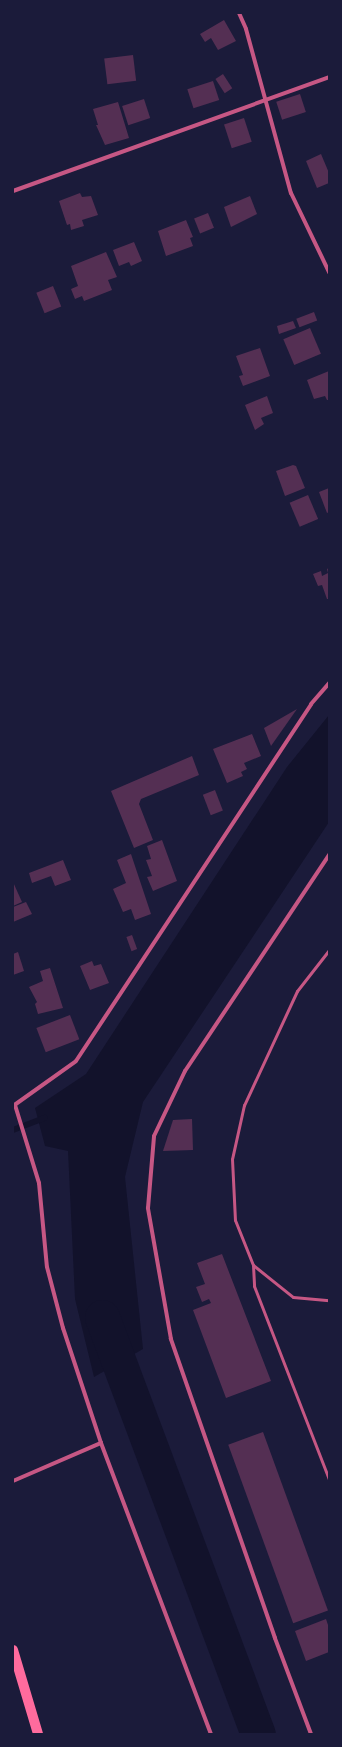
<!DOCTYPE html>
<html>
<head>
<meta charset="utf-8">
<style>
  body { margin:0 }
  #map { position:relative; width:342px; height:1747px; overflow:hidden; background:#1b1b3a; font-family:"Roboto Condensed",sans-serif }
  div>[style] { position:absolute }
  .water>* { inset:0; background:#12122b }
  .stream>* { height:6px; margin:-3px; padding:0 3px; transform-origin:3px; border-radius:3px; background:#12122b }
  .river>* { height:35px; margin:-17.5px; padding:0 17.5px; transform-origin:17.5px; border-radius:17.5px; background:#12122b }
  .building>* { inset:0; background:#542f53; transform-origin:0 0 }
  .service>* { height:3px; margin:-1.5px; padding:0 1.5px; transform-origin:1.5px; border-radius:1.5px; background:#c65784 }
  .minor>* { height:4px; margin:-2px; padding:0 2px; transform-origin:2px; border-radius:2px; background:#c65784 }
  .primary>* { height:10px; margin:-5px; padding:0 5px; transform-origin:5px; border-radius:5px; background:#ff6b9d }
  span { translate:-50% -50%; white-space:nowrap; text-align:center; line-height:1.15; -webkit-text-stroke:3.5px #1b1b3a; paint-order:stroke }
  .frame { position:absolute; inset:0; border:14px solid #1b1b3a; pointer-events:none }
</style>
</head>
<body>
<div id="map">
  <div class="water">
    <div style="clip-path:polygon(329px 715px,329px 822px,143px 1102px,125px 1177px,143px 1349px,94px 1377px,75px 1299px,68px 1151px,45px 1146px,35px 1108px,86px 1074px,287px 767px)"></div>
  </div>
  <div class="stream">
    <div style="left:13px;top:1130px;width:34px;rotate:-21deg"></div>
  </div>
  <div class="river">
    <div style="left:102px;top:1317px;width:445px;rotate:69.5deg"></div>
  </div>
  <div class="building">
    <div style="clip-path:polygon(224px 20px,236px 41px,218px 50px,211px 38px,205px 42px,200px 34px)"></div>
    <div style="left:133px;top:55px;width:26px;height:29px;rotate:83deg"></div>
    <div style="left:223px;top:74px;width:17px;height:9px;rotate:57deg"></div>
    <div style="left:213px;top:81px;width:20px;height:27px;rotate:72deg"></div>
    <div style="left:300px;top:94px;width:19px;height:25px;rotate:72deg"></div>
    <div style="left:144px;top:99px;width:20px;height:23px;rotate:72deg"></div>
    <div style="clip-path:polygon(118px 102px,129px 138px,105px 145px,96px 125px,98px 125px,93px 109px)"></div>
    <div style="left:244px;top:118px;width:25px;height:21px;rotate:72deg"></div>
    <div style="clip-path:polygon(321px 154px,329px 173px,329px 183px,317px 188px,306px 161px)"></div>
    <div style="clip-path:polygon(80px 193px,82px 197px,91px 196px,98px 215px,82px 220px,84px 226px,71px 230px,70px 224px,67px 225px,59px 201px)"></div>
    <div style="clip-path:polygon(250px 196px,257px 214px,231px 227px,224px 207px)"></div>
    <div style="left:208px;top:213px;width:16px;height:15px;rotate:68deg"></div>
    <div style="clip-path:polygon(186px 220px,193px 237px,190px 238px,193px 246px,166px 256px,158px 231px)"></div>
    <div style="clip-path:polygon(134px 242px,142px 261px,131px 266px,129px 262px,119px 266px,113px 250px)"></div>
    <div style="clip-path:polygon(106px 252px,117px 277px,108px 280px,112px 290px,84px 301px,82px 296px,75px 299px,71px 289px,78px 286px,71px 266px)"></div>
    <div style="left:53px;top:286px;width:22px;height:18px;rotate:68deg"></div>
    <div style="left:314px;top:312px;width:9px;height:19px;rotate:69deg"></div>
    <div style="clip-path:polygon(293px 321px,296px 328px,279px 334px,277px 326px)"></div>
    <div style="left:310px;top:328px;width:28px;height:29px;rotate:67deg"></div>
    <div style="clip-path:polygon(260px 348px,270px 376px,243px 386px,239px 376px,243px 375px,236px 356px)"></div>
    <div style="clip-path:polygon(329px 371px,329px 400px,327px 400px,325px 396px,314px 399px,307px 380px)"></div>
    <div style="clip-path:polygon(267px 396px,273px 413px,261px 418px,264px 424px,255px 430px,245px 405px)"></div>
    <div style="clip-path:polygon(293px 465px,296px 466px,305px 488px,285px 496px,276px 471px)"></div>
    <div style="clip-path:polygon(329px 488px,329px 512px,327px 513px,319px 492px)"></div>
    <div style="left:308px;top:495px;width:26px;height:20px;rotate:67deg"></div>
    <div style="clip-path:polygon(329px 568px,329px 599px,327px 599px,322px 585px,318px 586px,313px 574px,321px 571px,322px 576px,328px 573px,327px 569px)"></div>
    <div style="clip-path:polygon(297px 709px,271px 746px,264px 728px)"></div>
    <div style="clip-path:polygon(252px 734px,261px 756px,244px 763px,247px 769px,241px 772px,243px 776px,227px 783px,213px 749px)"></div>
    <div style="clip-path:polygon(192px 756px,199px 775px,141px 799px,139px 804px,153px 840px,134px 848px,111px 791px)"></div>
    <div style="left:215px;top:790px;width:22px;height:13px;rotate:69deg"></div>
    <div style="clip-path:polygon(162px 840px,177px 881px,153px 891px,147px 877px,152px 876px,146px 860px,151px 859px,147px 846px)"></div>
    <div style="clip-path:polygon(131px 854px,151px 914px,135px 920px,131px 909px,123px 912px,113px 889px,126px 883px,117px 860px)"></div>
    <div style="clip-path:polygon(63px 860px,71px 880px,55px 886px,51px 876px,32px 883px,29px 873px)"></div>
    <div style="clip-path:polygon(13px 882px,22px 902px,13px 906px)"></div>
    <div style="clip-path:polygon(26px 902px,32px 914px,13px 922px,13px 907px)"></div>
    <div style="left:132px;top:935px;width:15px;height:6px;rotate:70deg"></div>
    <div style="clip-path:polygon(18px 952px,24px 971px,13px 975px,13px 954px)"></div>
    <div style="clip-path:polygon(92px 961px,94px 966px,101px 964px,109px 983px,90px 990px,80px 966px)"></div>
    <div style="clip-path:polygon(50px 968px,63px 1008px,38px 1014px,35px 1004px,37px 1002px,29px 987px,43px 981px,40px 971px)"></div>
    <div style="left:70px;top:1015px;width:26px;height:36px;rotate:69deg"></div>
    <div style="clip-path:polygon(192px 1119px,193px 1150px,163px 1151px,173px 1120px)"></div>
    <div style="clip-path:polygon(222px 1254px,271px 1381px,226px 1398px,193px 1310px,211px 1303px,209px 1299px,202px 1302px,196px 1287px,205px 1284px,197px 1263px)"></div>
    <div style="left:263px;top:1432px;width:190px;height:37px;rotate:70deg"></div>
    <div style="clip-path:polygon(326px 1619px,329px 1628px,329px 1652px,306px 1661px,295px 1631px)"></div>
  </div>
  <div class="service">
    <div style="left:329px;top:950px;width:52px;rotate:128deg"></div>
    <div style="left:297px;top:991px;width:126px;rotate:114.9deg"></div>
    <div style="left:244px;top:1105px;width:55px;rotate:102.5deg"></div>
    <div style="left:232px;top:1159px;width:61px;rotate:87.2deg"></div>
    <div style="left:235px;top:1220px;width:48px;rotate:68.2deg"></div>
    <div style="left:253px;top:1265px;width:51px;rotate:38.7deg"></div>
    <div style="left:293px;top:1297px;width:36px;rotate:5deg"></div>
    <div style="left:253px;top:1265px;width:21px;rotate:87deg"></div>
    <div style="left:254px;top:1286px;width:207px;rotate:68.8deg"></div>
  </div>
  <div class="minor">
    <div style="left:239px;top:13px;width:17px;rotate:66deg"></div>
    <div style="left:246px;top:29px;width:170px;rotate:74.7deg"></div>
    <div style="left:291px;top:193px;width:88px;rotate:64.3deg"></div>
    <div style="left:13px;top:191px;width:336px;rotate:-19.8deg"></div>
    <div style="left:15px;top:1105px;width:82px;rotate:72.9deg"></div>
    <div style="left:39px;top:1183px;width:84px;rotate:84.6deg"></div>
    <div style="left:47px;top:1267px;width:63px;rotate:75.3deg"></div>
    <div style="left:63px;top:1328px;width:121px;rotate:71.7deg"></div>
    <div style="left:101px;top:1443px;width:311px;rotate:69.3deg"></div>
    <div style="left:13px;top:1106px;width:77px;rotate:-35.5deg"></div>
    <div style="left:76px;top:1061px;width:427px;rotate:-56.6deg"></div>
    <div style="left:311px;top:704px;width:28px;rotate:-49deg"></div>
    <div style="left:13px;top:1481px;width:96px;rotate:-23.4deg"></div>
    <div style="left:311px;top:1734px;width:103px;rotate:-110.6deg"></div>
    <div style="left:275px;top:1638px;width:317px;rotate:-109.2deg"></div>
    <div style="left:171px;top:1339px;width:133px;rotate:-100deg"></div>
    <div style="left:148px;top:1208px;width:72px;rotate:-85.2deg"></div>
    <div style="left:154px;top:1136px;width:72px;rotate:-64.5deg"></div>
    <div style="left:185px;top:1071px;width:260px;rotate:-56.3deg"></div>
  </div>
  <div class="primary">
    <div style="left:13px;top:1650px;width:88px;rotate:73.4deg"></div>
  </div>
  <div class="frame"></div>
</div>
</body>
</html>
